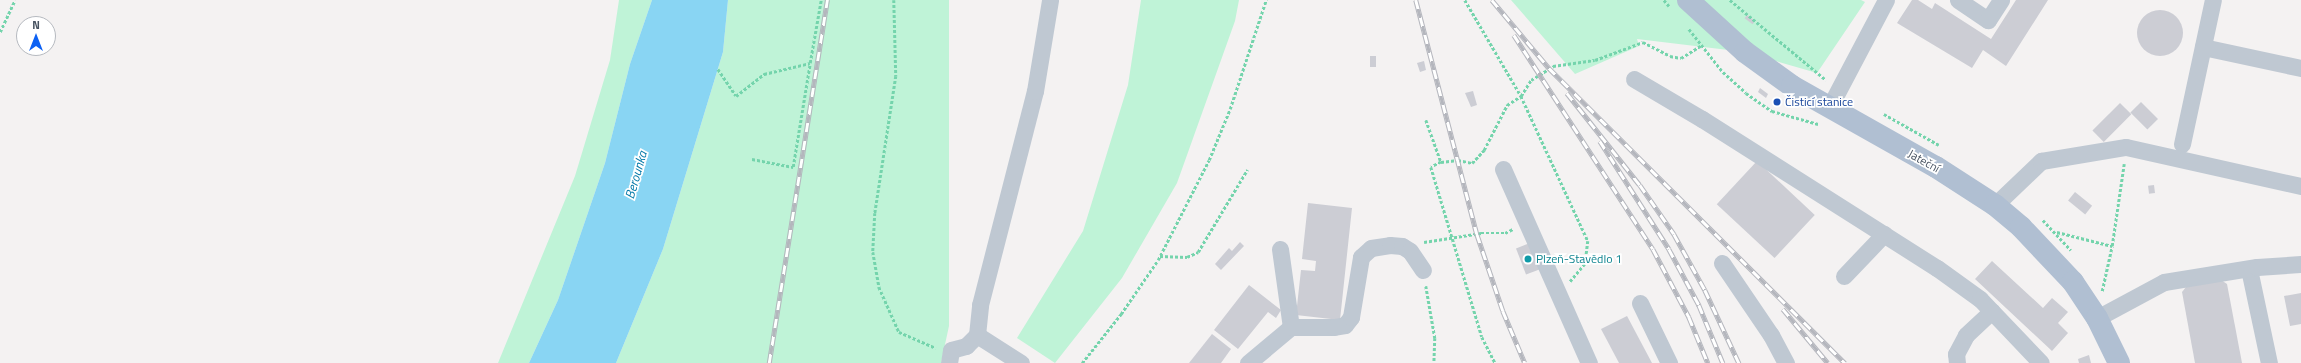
<!DOCTYPE html>
<html>
<head>
<meta charset="utf-8">
<style>
  body { margin:0 }
  #map { position:relative; width:2301px; height:363px; overflow:hidden; background:#f4f2f2; font-family:"Titillium Web",sans-serif }
  div>[style] { position:absolute }
  .green>* { inset:0; background:#bff3d7 }
  .water>* { inset:0; background:#89d5f3 }
  .building>* { inset:0; background:#cccdd4; transform-origin:0 0 }
  .round { border-radius:50% }
  .path>* { height:2.5px; margin-top:-1.25px; transform-origin:0; background:repeating-linear-gradient(90deg,#74d4ac 0 3px,transparent 0 5px) }
  .minor>* { height:17px; margin:-8.5px; padding:0 8.5px; transform-origin:8.5px; border-radius:8.5px; background:#bfc8d2 }
  .major>* { height:22px; margin:-11px; padding:0 11px; transform-origin:11px; border-radius:11px; background:#b0bfd2 }
  .rail>* { height:4.5px; margin-top:-2.25px; transform-origin:0; background:repeating-linear-gradient(90deg,#fff 0 9px,#b4b6bd 0 18px); box-sizing:border-box; border-block:1px solid #b4b6bd }
  .dots>* { width:11px; height:11px; translate:-50% -50%; box-sizing:border-box; border:2px solid #fff; border-radius:50% }
  span { translate:-50% -50%; white-space:nowrap; text-align:center; line-height:1.15; -webkit-text-stroke:3.5px #fff; paint-order:stroke }
  .transit-label { font-size:12px; color:#164399 }
  .left { translate:0 -50%; text-align:left }
  .street-label { font-size:12px; color:#485361 }
  .culture-label { font-size:12px; color:#0d838f }
  .water-label { font-size:13px; color:#047aa9; font-style:italic }
  .north { position:absolute; left:16px; top:16px; width:40px; height:40px; box-sizing:border-box; background:#fff; border:1px solid #b6bac0; border-radius:50%; rotate:0deg; font-size:11px; font-weight:700; line-height:16px; text-align:center; color:#485361 }
  .north::after { content:''; display:block; margin:auto; width:14px; height:18px; background:#0d61f3; clip-path:polygon(50% 0,100% 100%,50% 72%,0 100%) }
</style>
</head>
<body>
<div id="map">
  <div class="green">
    <div style="clip-path:polygon(619px 0,652px 0,630px 64px,605px 163px,558px 300px,529px 363px,498px 363px,575px 176px,610px 60px)"></div>
    <div style="clip-path:polygon(728px 0,949px 0,949px 326px,941px 363px,616px 363px,663px 249px,723px 52px)"></div>
    <div style="clip-path:polygon(1141px 0,1239px 0,1235px 21px,1177px 183px,1122px 278px,1055px 363px,1017px 338px,1083px 231px,1128px 85px)"></div>
    <div style="clip-path:polygon(1511px 0,1861px 0,1865px 2px,1817px 73px,1745px 52px,1637px 39px,1639px 46px,1575px 74px)"></div>
  </div>
  <div class="water">
    <div style="clip-path:polygon(652px 0,728px 0,723px 52px,663px 249px,616px 363px,529px 363px,558px 300px,605px 163px,630px 64px)"></div>
  </div>
  <div class="building">
    <div style="clip-path:polygon(1912px 0,1918px 0,1932px 9px,1935px 3px,1991px 39px,2016px 0,2048px 0,2006px 66px,1983px 50px,1972px 68px,1897px 23px)"></div>
    <div class="round" style="left:2137px;top:10px;width:46px;height:46px"></div>
    <div style="left:1747px;top:15px;width:10px;height:4px;rotate:37deg"></div>
    <div style="left:1370px;top:56px;width:6px;height:11px"></div>
    <div style="clip-path:polygon(1424px 61px,1426px 70px,1420px 72px,1417px 63px)"></div>
    <div style="clip-path:polygon(1760px 88px,1768px 94px,1766px 98px,1758px 92px)"></div>
    <div style="clip-path:polygon(1473px 91px,1477px 105px,1471px 107px,1465px 93px)"></div>
    <div style="left:2141px;top:102px;width:24px;height:15px;rotate:45deg"></div>
    <div style="left:2120px;top:103px;width:16px;height:39px;rotate:45deg"></div>
    <div style="left:1757px;top:161px;width:79px;height:59px;rotate:43deg"></div>
    <div style="left:2154px;top:185px;width:8px;height:6px;rotate:83deg"></div>
    <div style="left:2075px;top:192px;width:22px;height:11px;rotate:39deg"></div>
    <div style="clip-path:polygon(1308px 203px,1352px 208px,1340px 320px,1296px 315px,1301px 270px,1315px 271px,1316px 261px,1302px 259px)"></div>
    <div style="clip-path:polygon(1240px 242px,1244px 246px,1221px 270px,1215px 264px,1229px 248px,1232px 251px)"></div>
    <div style="left:1530px;top:243px;width:28px;height:15px;rotate:69deg"></div>
    <div style="clip-path:polygon(1992px 261px,2043px 308px,2052px 298px,2068px 312px,2058px 323px,2068px 333px,2052px 351px,1975px 279px)"></div>
    <div style="clip-path:polygon(2221px 280px,2227px 284px,2242px 363px,2195px 363px,2182px 292px,2186px 287px)"></div>
    <div style="clip-path:polygon(1249px 285px,1281px 310px,1276px 318px,1268px 312px,1238px 349px,1214px 330px)"></div>
    <div style="clip-path:polygon(2301px 293px,2301px 324px,2290px 326px,2284px 296px)"></div>
    <div style="clip-path:polygon(1627px 316px,1652px 363px,1619px 363px,1601px 329px)"></div>
    <div style="clip-path:polygon(1212px 334px,1231px 349px,1221px 363px,1189px 363px)"></div>
    <div style="clip-path:polygon(2089px 355px,2091px 363px,2079px 363px,2078px 359px)"></div>
  </div>
  <div class="path">
    <div style="left:894px;top:0;width:76px;rotate:88.5deg"></div>
    <div style="left:896px;top:76px;width:139px;rotate:98.7deg"></div>
    <div style="left:875px;top:213px;width:39px;rotate:93deg"></div>
    <div style="left:873px;top:252px;width:36px;rotate:80deg"></div>
    <div style="left:879px;top:287px;width:49px;rotate:66deg"></div>
    <div style="left:899px;top:332px;width:40px;rotate:23.4deg"></div>
    <div style="left:1465px;top:0;width:111px;rotate:59.7deg"></div>
    <div style="left:1521px;top:96px;width:160px;rotate:65.2deg"></div>
    <div style="left:1588px;top:241px;width:23px;rotate:97deg"></div>
    <div style="left:1585px;top:264px;width:23px;rotate:130deg"></div>
    <div style="left:1664px;top:0;width:8px;rotate:50deg"></div>
    <div style="left:1730px;top:0;width:125px;rotate:39.8deg"></div>
    <div style="left:1689px;top:29px;width:55px;rotate:51.7deg"></div>
    <div style="left:1723px;top:72px;width:31px;rotate:42deg"></div>
    <div style="left:1746px;top:93px;width:32px;rotate:35deg"></div>
    <div style="left:1772px;top:111px;width:48px;rotate:15.8deg"></div>
    <div style="left:0;top:32px;width:35px;rotate:-65deg"></div>
    <div style="left:718px;top:69px;width:32px;rotate:56deg"></div>
    <div style="left:736px;top:96px;width:36px;rotate:-38deg"></div>
    <div style="left:764px;top:74px;width:47px;rotate:-13.4deg"></div>
    <div style="left:810px;top:63px;width:64px;rotate:-80.1deg"></div>
    <div style="left:1884px;top:114px;width:63px;rotate:29.4deg"></div>
    <div style="left:1426px;top:120px;width:45px;rotate:70.3deg"></div>
    <div style="left:1441px;top:162px;width:11px;rotate:153deg"></div>
    <div style="left:1431px;top:167px;width:177px;rotate:73.3deg"></div>
    <div style="left:1482px;top:337px;width:29px;rotate:63deg"></div>
    <div style="left:752px;top:159px;width:42px;rotate:11deg"></div>
    <div style="left:793px;top:167px;width:105px;rotate:-80.7deg"></div>
    <div style="left:1441px;top:162px;width:17px;rotate:-7deg"></div>
    <div style="left:1458px;top:160px;width:14px;rotate:12deg"></div>
    <div style="left:1472px;top:163px;width:18px;rotate:-47deg"></div>
    <div style="left:1484px;top:150px;width:51px;rotate:-62.9deg"></div>
    <div style="left:1507px;top:105px;width:17px;rotate:-33deg"></div>
    <div style="left:1521px;top:96px;width:19px;rotate:-58deg"></div>
    <div style="left:1531px;top:80px;width:26px;rotate:-32deg"></div>
    <div style="left:1553px;top:66px;width:42px;rotate:-8.1deg"></div>
    <div style="left:1595px;top:60px;width:51px;rotate:-20.6deg"></div>
    <div style="left:1643px;top:42px;width:30px;rotate:27deg"></div>
    <div style="left:1670px;top:56px;width:11px;rotate:10deg"></div>
    <div style="left:1681px;top:58px;width:25px;rotate:-32deg"></div>
    <div style="left:2043px;top:220px;width:41px;rotate:47deg"></div>
    <div style="left:2057px;top:232px;width:57px;rotate:14.3deg"></div>
    <div style="left:1424px;top:242px;width:58px;rotate:-9deg"></div>
    <div style="left:1481px;top:233px;width:24px"></div>
    <div style="left:1505px;top:233px;width:9px;rotate:-27deg"></div>
    <div style="left:1160px;top:256px;width:27px;rotate:2deg"></div>
    <div style="left:1187px;top:257px;width:12px;rotate:-24deg"></div>
    <div style="left:1198px;top:252px;width:96px;rotate:-59.1deg"></div>
    <div style="left:1426px;top:286px;width:53px;rotate:80.2deg"></div>
    <div style="left:1435px;top:338px;width:25px;rotate:92deg"></div>
    <div style="left:2102px;top:291px;width:46px;rotate:-77.5deg"></div>
    <div style="left:2112px;top:246px;width:83px;rotate:-81.7deg"></div>
    <div style="left:1082px;top:363px;width:63px;rotate:-51.5deg"></div>
    <div style="left:1121px;top:314px;width:65px;rotate:-55.6deg"></div>
    <div style="left:1158px;top:260px;width:112px;rotate:-63deg"></div>
    <div style="left:1209px;top:160px;width:55px;rotate:-67.6deg"></div>
    <div style="left:1230px;top:109px;width:115px;rotate:-71.7deg"></div>
  </div>
  <div class="minor">
    <div style="left:1958px;top:0;width:36px;rotate:34deg"></div>
    <div style="left:1988px;top:20px;width:24px;rotate:-57deg"></div>
    <div style="left:2203px;top:47px;width:100px;rotate:12.1deg"></div>
    <div style="left:1634px;top:79px;width:79px;rotate:30.5deg"></div>
    <div style="left:1702px;top:119px;width:278px;rotate:32.4deg"></div>
    <div style="left:1937px;top:268px;width:53px;rotate:35.8deg"></div>
    <div style="left:1980px;top:299px;width:88px;rotate:46.4deg"></div>
    <div style="left:1829px;top:108px;width:122px;rotate:-62.2deg"></div>
    <div style="left:2182px;top:144px;width:147px;rotate:-77.9deg"></div>
    <div style="left:1503px;top:169px;width:212px;rotate:66.1deg"></div>
    <div style="left:1995px;top:205px;width:64px;rotate:-43.7deg"></div>
    <div style="left:2041px;top:161px;width:86px;rotate:-9.4deg"></div>
    <div style="left:2126px;top:147px;width:179px;rotate:12.6deg"></div>
    <div style="left:1280px;top:249px;width:79px;rotate:82deg"></div>
    <div style="left:1722px;top:263px;width:87px;rotate:55.8deg"></div>
    <div style="left:1771px;top:335px;width:32px;rotate:62deg"></div>
    <div style="left:2249px;top:269px;width:96px;rotate:78deg"></div>
    <div style="left:1844px;top:276px;width:58px;rotate:-46.4deg"></div>
    <div style="left:1640px;top:303px;width:67px;rotate:64.2deg"></div>
    <div style="left:2097px;top:318px;width:76px;rotate:-28.2deg"></div>
    <div style="left:2164px;top:282px;width:94px;rotate:-9.2deg"></div>
    <div style="left:2257px;top:267px;width:44px;rotate:-3.9deg"></div>
    <div style="left:977px;top:335px;width:52px;rotate:32.5deg"></div>
    <div style="left:949px;top:363px;width:13px;rotate:-81deg"></div>
    <div style="left:951px;top:350px;width:16px;rotate:-15deg"></div>
    <div style="left:966px;top:346px;width:16px;rotate:-45deg"></div>
    <div style="left:977px;top:335px;width:30px;rotate:-84deg"></div>
    <div style="left:980px;top:305px;width:221px;rotate:-75.6deg"></div>
    <div style="left:1035px;top:91px;width:92px;rotate:-80.6deg"></div>
    <div style="left:1248px;top:363px;width:56px;rotate:-39.9deg"></div>
    <div style="left:1291px;top:327px;width:43px"></div>
    <div style="left:1334px;top:327px;width:11px;rotate:-10deg"></div>
    <div style="left:1345px;top:325px;width:10px;rotate:-53deg"></div>
    <div style="left:1351px;top:317px;width:61px;rotate:-80.5deg"></div>
    <div style="left:1361px;top:257px;width:13px;rotate:-42deg"></div>
    <div style="left:1371px;top:248px;width:19px;rotate:-9deg"></div>
    <div style="left:1390px;top:245px;width:12px;rotate:5deg"></div>
    <div style="left:1402px;top:246px;width:9px;rotate:32deg"></div>
    <div style="left:1410px;top:251px;width:23px;rotate:56deg"></div>
    <div style="left:1957px;top:363px;width:9px;rotate:-96deg"></div>
    <div style="left:1956px;top:354px;width:21px;rotate:-62deg"></div>
    <div style="left:1966px;top:335px;width:35px;rotate:-43deg"></div>
  </div>
  <div class="major">
    <div style="left:1688px;top:0;width:77px;rotate:42.4deg"></div>
    <div style="left:1745px;top:52px;width:58px;rotate:35.9deg"></div>
    <div style="left:1792px;top:86px;width:165px;rotate:29.4deg"></div>
    <div style="left:1936px;top:167px;width:70px;rotate:32.8deg"></div>
    <div style="left:1995px;top:205px;width:34px;rotate:40deg"></div>
    <div style="left:2021px;top:227px;width:76px;rotate:46.6deg"></div>
    <div style="left:2073px;top:282px;width:43px;rotate:56.3deg"></div>
    <div style="left:2097px;top:318px;width:50px;rotate:63.9deg"></div>
  </div>
  <div class="rail">
    <div style="left:1416px;top:0;width:242px;rotate:75.4deg"></div>
    <div style="left:1477px;top:234px;width:81px;rotate:71.3deg"></div>
    <div style="left:1503px;top:311px;width:56px;rotate:67.1deg"></div>
    <div style="left:1492px;top:0;width:89px;rotate:50deg"></div>
    <div style="left:1549px;top:68px;width:418px;rotate:44.9deg"></div>
    <div style="left:1514px;top:35px;width:255px;rotate:57deg"></div>
    <div style="left:1653px;top:249px;width:77px;rotate:62.1deg"></div>
    <div style="left:1689px;top:317px;width:50px;rotate:67.6deg"></div>
    <div style="left:1567px;top:93px;width:117px;rotate:51.6deg"></div>
    <div style="left:1640px;top:185px;width:60px;rotate:55.2deg"></div>
    <div style="left:1674px;top:234px;width:64px;rotate:61deg"></div>
    <div style="left:1705px;top:290px;width:81px;rotate:65deg"></div>
    <div style="left:1600px;top:141px;width:128px;rotate:57.4deg"></div>
    <div style="left:1669px;top:249px;width:64px;rotate:61.8deg"></div>
    <div style="left:1699px;top:305px;width:63px;rotate:67.5deg"></div>
    <div style="left:1783px;top:309px;width:70px;rotate:50.2deg"></div>
    <div style="left:769px;top:363px;width:368px;rotate:-80.9deg"></div>
  </div>
  <div class="dots">
    <div style="left:1777px;top:102px;background:#1a4fb4"></div>
    <div style="left:1528px;top:259px;background:#0f9aa8"></div>
  </div>
  <div class="transit-label">
    <span class="left" style="left:1785px;top:102px">Čisticí stanice</span>
  </div>
  <div class="street-label">
    <span style="left:1924px;top:161px;rotate:29deg">Jateční</span>
  </div>
  <div class="culture-label">
    <span class="left" style="left:1536px;top:259px">Plzeň-Stavědlo 1</span>
  </div>
  <div class="water-label">
    <span style="left:636px;top:175px;rotate:-74deg">Berounka</span>
  </div>
  <div class="north">N</div>
</div>
</body>
</html>
